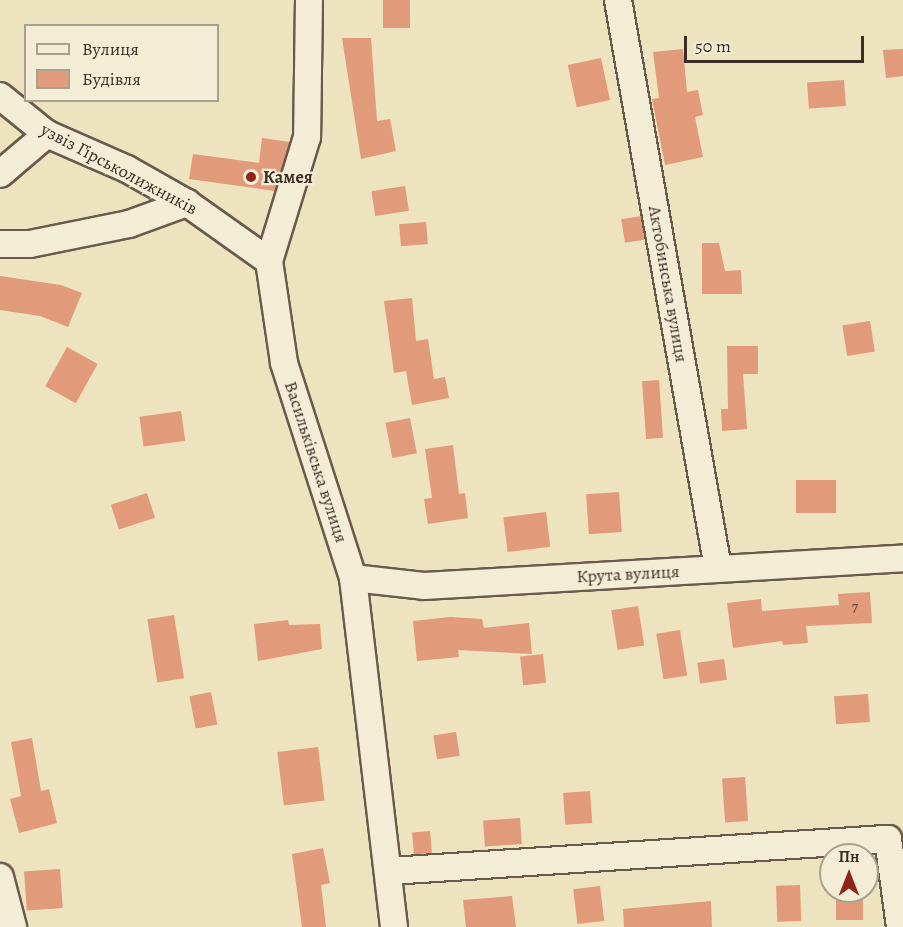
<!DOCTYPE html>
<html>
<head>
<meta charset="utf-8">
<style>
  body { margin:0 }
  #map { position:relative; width:903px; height:927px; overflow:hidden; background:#ede3be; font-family:Alegreya,serif }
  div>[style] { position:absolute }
  .building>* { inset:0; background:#e19a7a; transform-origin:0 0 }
  .roads { filter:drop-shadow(2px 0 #685a4c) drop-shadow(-2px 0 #685a4c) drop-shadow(0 2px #685a4c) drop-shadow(0 -2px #685a4c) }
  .minor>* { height:26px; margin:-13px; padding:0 13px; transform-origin:13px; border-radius:13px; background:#f3edd5 }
  .dots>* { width:16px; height:16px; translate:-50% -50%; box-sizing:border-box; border:3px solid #f3edd5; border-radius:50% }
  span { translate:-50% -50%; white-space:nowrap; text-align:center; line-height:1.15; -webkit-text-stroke:4.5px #f3edd5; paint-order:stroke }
  .number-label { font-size:15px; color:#65483b }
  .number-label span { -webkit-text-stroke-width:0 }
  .street-label { font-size:18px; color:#3c2d26 }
  .poi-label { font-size:18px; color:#3c2d26; font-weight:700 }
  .left { translate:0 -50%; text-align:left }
  .legend { position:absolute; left:24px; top:24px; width:195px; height:78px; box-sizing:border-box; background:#f3edd5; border:2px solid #aaa08f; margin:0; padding:8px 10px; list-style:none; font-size:18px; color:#3c2d26 }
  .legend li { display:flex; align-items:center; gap:12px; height:30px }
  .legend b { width:30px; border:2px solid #aaa08f }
  .north { position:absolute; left:819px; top:843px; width:60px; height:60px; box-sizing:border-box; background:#f3edd5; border:2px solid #aaa08f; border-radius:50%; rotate:0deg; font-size:16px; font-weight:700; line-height:24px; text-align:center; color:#3c2d26 }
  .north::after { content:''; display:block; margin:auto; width:21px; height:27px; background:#8f2418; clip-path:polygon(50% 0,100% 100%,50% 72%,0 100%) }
  .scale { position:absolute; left:684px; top:36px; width:180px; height:27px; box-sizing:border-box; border:3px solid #3c2d26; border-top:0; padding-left:8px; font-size:18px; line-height:21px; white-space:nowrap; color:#3c2d26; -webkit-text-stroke:4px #f3edd5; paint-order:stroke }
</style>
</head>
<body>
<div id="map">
  <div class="building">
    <div style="left:383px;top:0;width:27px;height:28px"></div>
    <div style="clip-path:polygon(342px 38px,371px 38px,377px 121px,390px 119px,396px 151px,361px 159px)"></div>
    <div style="clip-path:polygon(683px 49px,687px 92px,698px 90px,703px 115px,695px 117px,703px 157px,665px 165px,652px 99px,659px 98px,653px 52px)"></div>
    <div style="clip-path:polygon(903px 49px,903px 76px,886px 78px,883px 50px)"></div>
    <div style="left:601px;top:58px;width:43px;height:34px;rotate:78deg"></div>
    <div style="left:844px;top:80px;width:26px;height:37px;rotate:86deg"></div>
    <div style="clip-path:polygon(262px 138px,290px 142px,275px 191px,189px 179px,193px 154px,259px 163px)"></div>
    <div style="left:405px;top:186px;width:25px;height:34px;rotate:81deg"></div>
    <div style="left:641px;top:216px;width:24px;height:20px;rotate:81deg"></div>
    <div style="left:426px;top:222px;width:22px;height:27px;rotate:85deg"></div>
    <div style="clip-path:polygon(702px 243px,719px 243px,725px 271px,741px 270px,742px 294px,702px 294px)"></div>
    <div style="clip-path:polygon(0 276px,61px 285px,82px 293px,68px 327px,40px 316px,0 310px)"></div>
    <div style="clip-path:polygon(412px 298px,416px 341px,428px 339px,434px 379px,445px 377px,449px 398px,412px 405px,406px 371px,394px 373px,384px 301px)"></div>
    <div style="left:870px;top:321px;width:31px;height:28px;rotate:81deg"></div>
    <div style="clip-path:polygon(727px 346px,758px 346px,758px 374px,743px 374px,747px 429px,722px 431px,721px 409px,728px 409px)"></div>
    <div style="left:67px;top:347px;width:35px;height:45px;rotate:29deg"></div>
    <div style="left:659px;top:380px;width:58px;height:17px;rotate:86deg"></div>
    <div style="left:181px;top:411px;width:30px;height:42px;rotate:82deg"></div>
    <div style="left:410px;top:418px;width:36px;height:25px;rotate:79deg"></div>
    <div style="clip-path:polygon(453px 445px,459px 494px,465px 493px,468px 518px,428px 524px,424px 499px,432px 498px,425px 449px)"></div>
    <div style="left:836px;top:480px;width:33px;height:40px;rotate:90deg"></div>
    <div style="left:619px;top:492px;width:40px;height:33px;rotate:86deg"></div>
    <div style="left:147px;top:493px;width:26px;height:38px;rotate:72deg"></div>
    <div style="left:546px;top:512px;width:35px;height:43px;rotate:83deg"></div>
    <div style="clip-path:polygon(870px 592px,872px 623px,806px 626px,808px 643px,783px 645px,782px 641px,733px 648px,727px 603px,761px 599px,762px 611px,839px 605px,838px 594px)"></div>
    <div style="left:638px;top:606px;width:40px;height:27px;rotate:81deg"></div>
    <div style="left:174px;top:615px;width:64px;height:27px;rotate:81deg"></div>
    <div style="clip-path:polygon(450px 617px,482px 619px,484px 628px,529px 623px,532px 654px,458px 650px,459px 657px,417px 661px,413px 621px)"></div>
    <div style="clip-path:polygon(288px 620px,289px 625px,320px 624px,322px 649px,258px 661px,254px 624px)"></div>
    <div style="left:680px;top:630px;width:46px;height:24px;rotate:81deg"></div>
    <div style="left:543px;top:654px;width:29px;height:23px;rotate:84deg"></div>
    <div style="left:724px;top:659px;width:21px;height:27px;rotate:82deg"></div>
    <div style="left:211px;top:692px;width:33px;height:22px;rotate:79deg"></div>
    <div style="left:868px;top:694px;width:28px;height:34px;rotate:86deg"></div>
    <div style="left:456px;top:732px;width:24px;height:23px;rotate:81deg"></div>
    <div style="clip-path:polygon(32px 738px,41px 791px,49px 789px,57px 823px,19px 833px,10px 799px,21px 796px,11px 742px)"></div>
    <div style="left:318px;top:747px;width:54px;height:41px;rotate:83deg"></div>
    <div style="left:745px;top:777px;width:44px;height:23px;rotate:86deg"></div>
    <div style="left:590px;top:791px;width:32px;height:27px;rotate:86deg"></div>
    <div style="left:520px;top:818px;width:26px;height:37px;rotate:86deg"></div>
    <div style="left:430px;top:831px;width:22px;height:18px;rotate:85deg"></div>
    <div style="clip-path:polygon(323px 848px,330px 883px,321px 885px,326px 927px,302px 927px,292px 854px)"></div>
    <div style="left:60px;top:869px;width:39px;height:36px;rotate:86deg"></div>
    <div style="left:800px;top:885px;width:36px;height:24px;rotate:88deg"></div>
    <div style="left:600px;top:886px;width:35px;height:27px;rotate:83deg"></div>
    <div style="left:836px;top:891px;width:27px;height:29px"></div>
    <div style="clip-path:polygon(512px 896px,516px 927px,466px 927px,463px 900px)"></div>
    <div style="clip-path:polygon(711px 901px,712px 927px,624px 927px,623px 909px)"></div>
  </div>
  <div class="roads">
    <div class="minor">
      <div style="left:309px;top:0;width:137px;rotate:90.8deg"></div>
      <div style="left:307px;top:137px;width:130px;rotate:107deg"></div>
      <div style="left:269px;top:261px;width:103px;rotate:81.6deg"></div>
      <div style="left:284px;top:363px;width:226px;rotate:72.2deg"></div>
      <div style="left:353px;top:578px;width:351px;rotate:83.3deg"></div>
      <div style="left:618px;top:0;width:577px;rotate:80.02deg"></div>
      <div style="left:0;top:96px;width:60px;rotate:39deg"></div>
      <div style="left:47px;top:134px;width:87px;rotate:23.6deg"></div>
      <div style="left:127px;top:169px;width:69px;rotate:29.5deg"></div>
      <div style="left:187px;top:203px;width:100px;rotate:35.3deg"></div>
      <div style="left:0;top:174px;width:62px;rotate:-40.4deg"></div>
      <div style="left:0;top:244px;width:30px"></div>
      <div style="left:30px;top:244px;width:101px;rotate:-11.4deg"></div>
      <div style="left:129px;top:224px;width:62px;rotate:-19.9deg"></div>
      <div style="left:353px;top:578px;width:71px;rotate:6.4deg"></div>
      <div style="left:424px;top:586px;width:480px;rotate:-3.3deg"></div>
      <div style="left:390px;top:871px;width:499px;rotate:-3.7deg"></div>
      <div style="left:888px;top:839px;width:89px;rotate:82.2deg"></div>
      <div style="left:0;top:877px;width:52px;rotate:75.4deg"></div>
    </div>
  </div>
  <div class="dots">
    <div style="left:251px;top:177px;background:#8f2418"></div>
  </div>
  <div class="number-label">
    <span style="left:855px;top:608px">7</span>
  </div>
  <div class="street-label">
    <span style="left:119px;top:169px;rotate:28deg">узвіз Гірськолижників</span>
    <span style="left:668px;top:284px;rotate:80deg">Актобинська вулиця</span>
    <span style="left:316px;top:462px;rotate:72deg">Васильківська вулиця</span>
    <span style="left:628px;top:574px;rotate:-3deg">Крута вулиця</span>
  </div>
  <div class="poi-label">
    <span class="left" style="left:263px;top:177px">Камея</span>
  </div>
  <ul class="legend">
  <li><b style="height:8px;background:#f3edd5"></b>Вулиця</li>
  <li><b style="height:16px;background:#e19a7a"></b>Будівля</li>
  </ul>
  <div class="north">Пн</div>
  <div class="scale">50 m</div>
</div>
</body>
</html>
